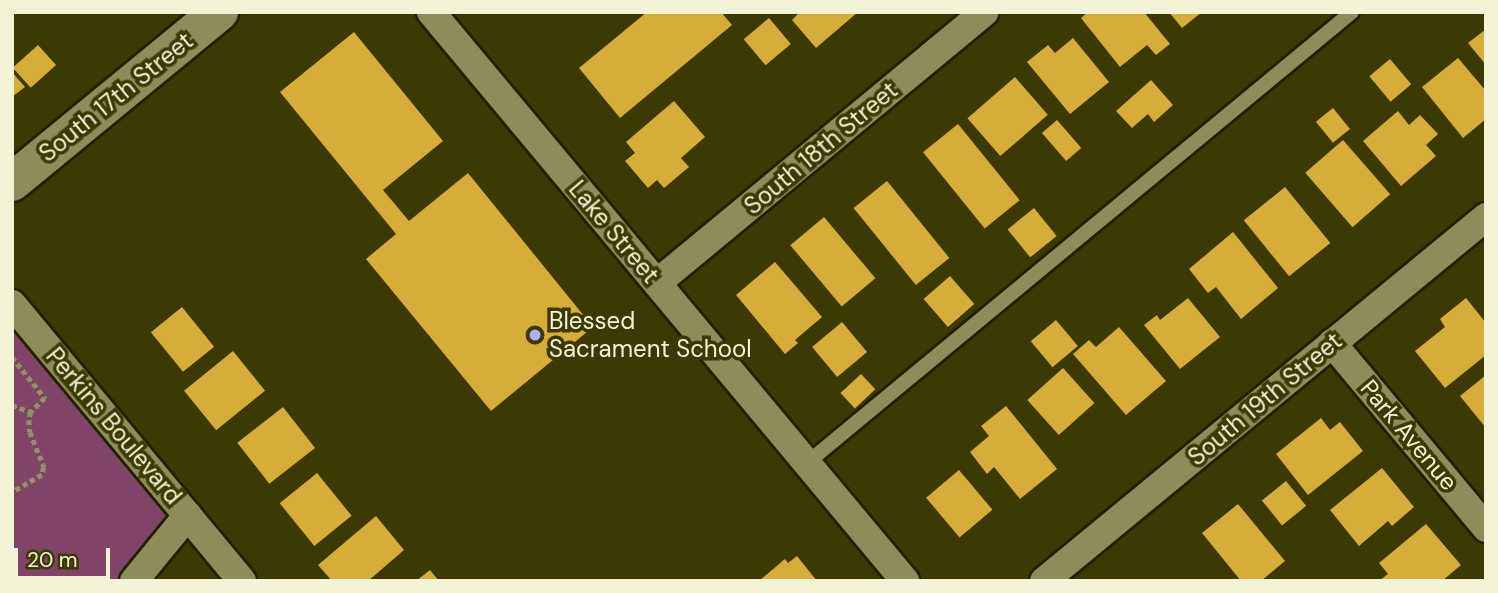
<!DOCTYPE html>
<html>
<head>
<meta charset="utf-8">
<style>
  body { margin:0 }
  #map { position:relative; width:1498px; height:593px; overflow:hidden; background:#3c3903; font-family:"DM Sans",sans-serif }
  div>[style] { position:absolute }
  .green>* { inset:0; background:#804566 }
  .building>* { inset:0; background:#d8ac3b; transform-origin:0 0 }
  .path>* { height:4.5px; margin-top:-2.25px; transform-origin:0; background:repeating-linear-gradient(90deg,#929067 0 5px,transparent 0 8.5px) }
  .roads { filter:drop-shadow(2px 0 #222000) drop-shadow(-2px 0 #222000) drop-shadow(0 2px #222000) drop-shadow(0 -2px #222000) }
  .service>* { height:14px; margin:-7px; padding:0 7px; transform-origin:7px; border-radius:7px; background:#8e8c5a }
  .minor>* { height:28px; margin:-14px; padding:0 14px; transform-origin:14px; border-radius:14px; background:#8e8c5a }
  .secondary>* { height:38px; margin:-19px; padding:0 19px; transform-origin:19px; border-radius:19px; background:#8e8c5a }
  .dots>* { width:19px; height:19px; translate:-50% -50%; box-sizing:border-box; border:4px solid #3c3903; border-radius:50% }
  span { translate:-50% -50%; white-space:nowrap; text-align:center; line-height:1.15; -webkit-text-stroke:7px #3c3903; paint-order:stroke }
  .street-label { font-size:24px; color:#f3f3d8 }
  .poi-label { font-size:24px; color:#f3f3d8 }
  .left { translate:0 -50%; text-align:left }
  .frame { position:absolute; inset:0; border:14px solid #f3f3d8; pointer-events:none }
  .scale { position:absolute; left:14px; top:548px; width:96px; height:32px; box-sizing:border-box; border:4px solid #f3f3d8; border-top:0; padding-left:9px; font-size:21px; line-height:24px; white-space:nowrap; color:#f3f3d8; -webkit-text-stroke:5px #3c3903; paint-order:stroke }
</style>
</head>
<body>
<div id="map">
  <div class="green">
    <div style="clip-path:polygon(12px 304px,188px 515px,134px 581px,12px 581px)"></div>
  </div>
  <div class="building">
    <div style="clip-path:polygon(647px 12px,721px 12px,732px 25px,620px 118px,579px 68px)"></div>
    <div style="clip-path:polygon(800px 12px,858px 12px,816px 48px,792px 20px)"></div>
    <div style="clip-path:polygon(1088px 12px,1144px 12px,1170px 44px,1156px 55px,1147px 45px,1120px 67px,1081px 18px)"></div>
    <div style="clip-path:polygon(1169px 12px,1202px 12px,1182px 28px)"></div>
    <div style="left:769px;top:18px;width:34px;height:33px;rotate:50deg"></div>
    <div style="clip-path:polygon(1486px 29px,1486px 65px,1468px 43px)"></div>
    <div style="clip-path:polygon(354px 32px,443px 141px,383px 190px,409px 221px,468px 173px,593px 327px,491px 411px,366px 259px,396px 234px,280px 92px)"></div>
    <div style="clip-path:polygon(1073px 38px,1109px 82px,1070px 114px,1027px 62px,1048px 45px,1055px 53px)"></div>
    <div style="left:38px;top:45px;width:27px;height:34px;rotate:48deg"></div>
    <div style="clip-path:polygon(1458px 58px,1486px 91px,1486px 119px,1463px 138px,1422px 87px)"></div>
    <div style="left:1390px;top:59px;width:33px;height:27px;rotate:50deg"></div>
    <div style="clip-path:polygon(12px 72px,25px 87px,12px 97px)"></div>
    <div style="left:1015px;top:77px;width:50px;height:63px;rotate:49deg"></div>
    <div style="clip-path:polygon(1151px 80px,1173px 105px,1154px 122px,1148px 114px,1132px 128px,1116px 111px)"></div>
    <div style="clip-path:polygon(674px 101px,705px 137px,681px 158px,689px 167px,664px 188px,657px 180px,648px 188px,625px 161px,635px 153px,626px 142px)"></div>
    <div style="left:1333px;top:108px;width:27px;height:22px;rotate:51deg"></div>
    <div style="clip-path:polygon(1398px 111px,1409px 125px,1420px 115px,1438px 134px,1426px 145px,1436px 156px,1401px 186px,1363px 141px)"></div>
    <div style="left:1057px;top:120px;width:37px;height:20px;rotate:49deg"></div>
    <div style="left:958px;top:124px;width:98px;height:45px;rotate:51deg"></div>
    <div style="left:1343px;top:140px;width:72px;height:50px;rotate:49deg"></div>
    <div style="left:887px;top:181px;width:99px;height:43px;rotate:51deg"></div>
    <div style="left:1285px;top:187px;width:72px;height:53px;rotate:51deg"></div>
    <div style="left:1034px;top:208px;width:36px;height:34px;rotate:51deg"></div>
    <div style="left:824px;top:217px;width:80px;height:44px;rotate:50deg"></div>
    <div style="clip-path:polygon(1233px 232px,1278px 288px,1241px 319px,1216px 287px,1208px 293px,1189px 269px)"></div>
    <div style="clip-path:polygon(775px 262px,822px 317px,795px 340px,798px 343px,785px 354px,736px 295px)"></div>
    <div style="left:950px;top:276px;width:37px;height:35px;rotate:49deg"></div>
    <div style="clip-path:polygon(1188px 298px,1220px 337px,1180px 369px,1144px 325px,1157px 315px,1160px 320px)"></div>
    <div style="clip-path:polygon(1466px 298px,1486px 323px,1486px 355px,1445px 388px,1415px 351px,1445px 327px,1440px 319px)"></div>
    <div style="left:182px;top:307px;width:51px;height:40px;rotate:51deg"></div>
    <div style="left:1056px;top:320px;width:34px;height:33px;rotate:50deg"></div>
    <div style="left:842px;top:322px;width:39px;height:39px;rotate:50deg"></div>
    <div style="clip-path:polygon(1119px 327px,1166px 381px,1126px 415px,1073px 354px,1089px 340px,1096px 347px)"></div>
    <div style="left:233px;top:351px;width:51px;height:63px;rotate:51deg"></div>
    <div style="left:1063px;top:368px;width:47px;height:48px;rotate:48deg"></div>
    <div style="left:861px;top:374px;width:21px;height:28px;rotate:47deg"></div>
    <div style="clip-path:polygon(1486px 375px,1486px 428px,1460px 396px)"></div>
    <div style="clip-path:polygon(1006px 406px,1057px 469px,1020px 499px,994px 467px,987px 474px,970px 452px,989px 436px,981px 426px)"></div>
    <div style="left:283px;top:407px;width:52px;height:58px;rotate:52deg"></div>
    <div style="clip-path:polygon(1321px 418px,1330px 430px,1340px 422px,1363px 451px,1308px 495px,1276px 454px)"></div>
    <div style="clip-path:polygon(1382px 468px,1414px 507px,1392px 526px,1388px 521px,1359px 546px,1330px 510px)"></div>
    <div style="left:959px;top:470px;width:52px;height:43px;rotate:50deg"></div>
    <div style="left:317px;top:473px;width:55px;height:48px;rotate:51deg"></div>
    <div style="left:1286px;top:481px;width:32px;height:31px;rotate:51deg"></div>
    <div style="clip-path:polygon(1238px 504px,1285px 561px,1261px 581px,1241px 581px,1202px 533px)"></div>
    <div style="clip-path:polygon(376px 516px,404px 550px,368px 581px,332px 581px,318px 565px)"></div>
    <div style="clip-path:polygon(1426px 524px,1461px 565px,1442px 581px,1379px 581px,1388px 574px,1379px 563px)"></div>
    <div style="clip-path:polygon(797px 556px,817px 581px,759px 581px,785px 559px,788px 563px)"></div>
    <div style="clip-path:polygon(430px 570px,439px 581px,416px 581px)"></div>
  </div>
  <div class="path">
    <div style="left:12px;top:357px;width:53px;rotate:51.2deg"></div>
    <div style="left:45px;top:398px;width:20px;rotate:135deg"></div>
    <div style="left:31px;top:412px;width:8px;rotate:104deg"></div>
    <div style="left:29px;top:420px;width:12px;rotate:85deg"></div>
    <div style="left:30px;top:432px;width:38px;rotate:68deg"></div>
    <div style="left:44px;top:467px;width:8px;rotate:104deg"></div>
    <div style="left:42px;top:475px;width:34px;rotate:150deg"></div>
    <div style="left:12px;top:405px;width:20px;rotate:20deg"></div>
  </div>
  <div class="roads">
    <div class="service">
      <div style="left:807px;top:463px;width:707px;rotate:-39.61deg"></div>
    </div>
    <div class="minor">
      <div style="left:431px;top:12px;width:741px;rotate:50.2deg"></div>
      <div style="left:657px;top:283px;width:425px;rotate:-39.6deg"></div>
      <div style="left:12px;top:304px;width:360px;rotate:50.3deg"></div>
      <div style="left:1332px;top:343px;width:241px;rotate:50.2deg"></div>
      <div style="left:134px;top:581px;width:85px;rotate:-50.7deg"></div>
      <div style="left:1044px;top:581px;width:573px;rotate:-39.47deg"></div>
    </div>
    <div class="secondary">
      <div style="left:12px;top:182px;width:268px;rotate:-39.4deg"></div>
    </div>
  </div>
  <div class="dots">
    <div style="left:535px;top:335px;background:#b2adf9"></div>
  </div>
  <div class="street-label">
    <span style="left:116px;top:97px;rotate:-39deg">South 17th Street</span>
    <span style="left:821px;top:148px;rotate:-40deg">South 18th Street</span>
    <span style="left:614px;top:232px;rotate:50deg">Lake Street</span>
    <span style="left:1265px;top:399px;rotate:-40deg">South 19th Street</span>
    <span style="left:114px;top:426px;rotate:50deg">Perkins Boulevard</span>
    <span style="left:1409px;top:435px;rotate:50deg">Park Avenue</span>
  </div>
  <div class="poi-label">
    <span class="left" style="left:549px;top:335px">Blessed<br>Sacrament School</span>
  </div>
  <div class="frame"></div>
  <div class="scale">20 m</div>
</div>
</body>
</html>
